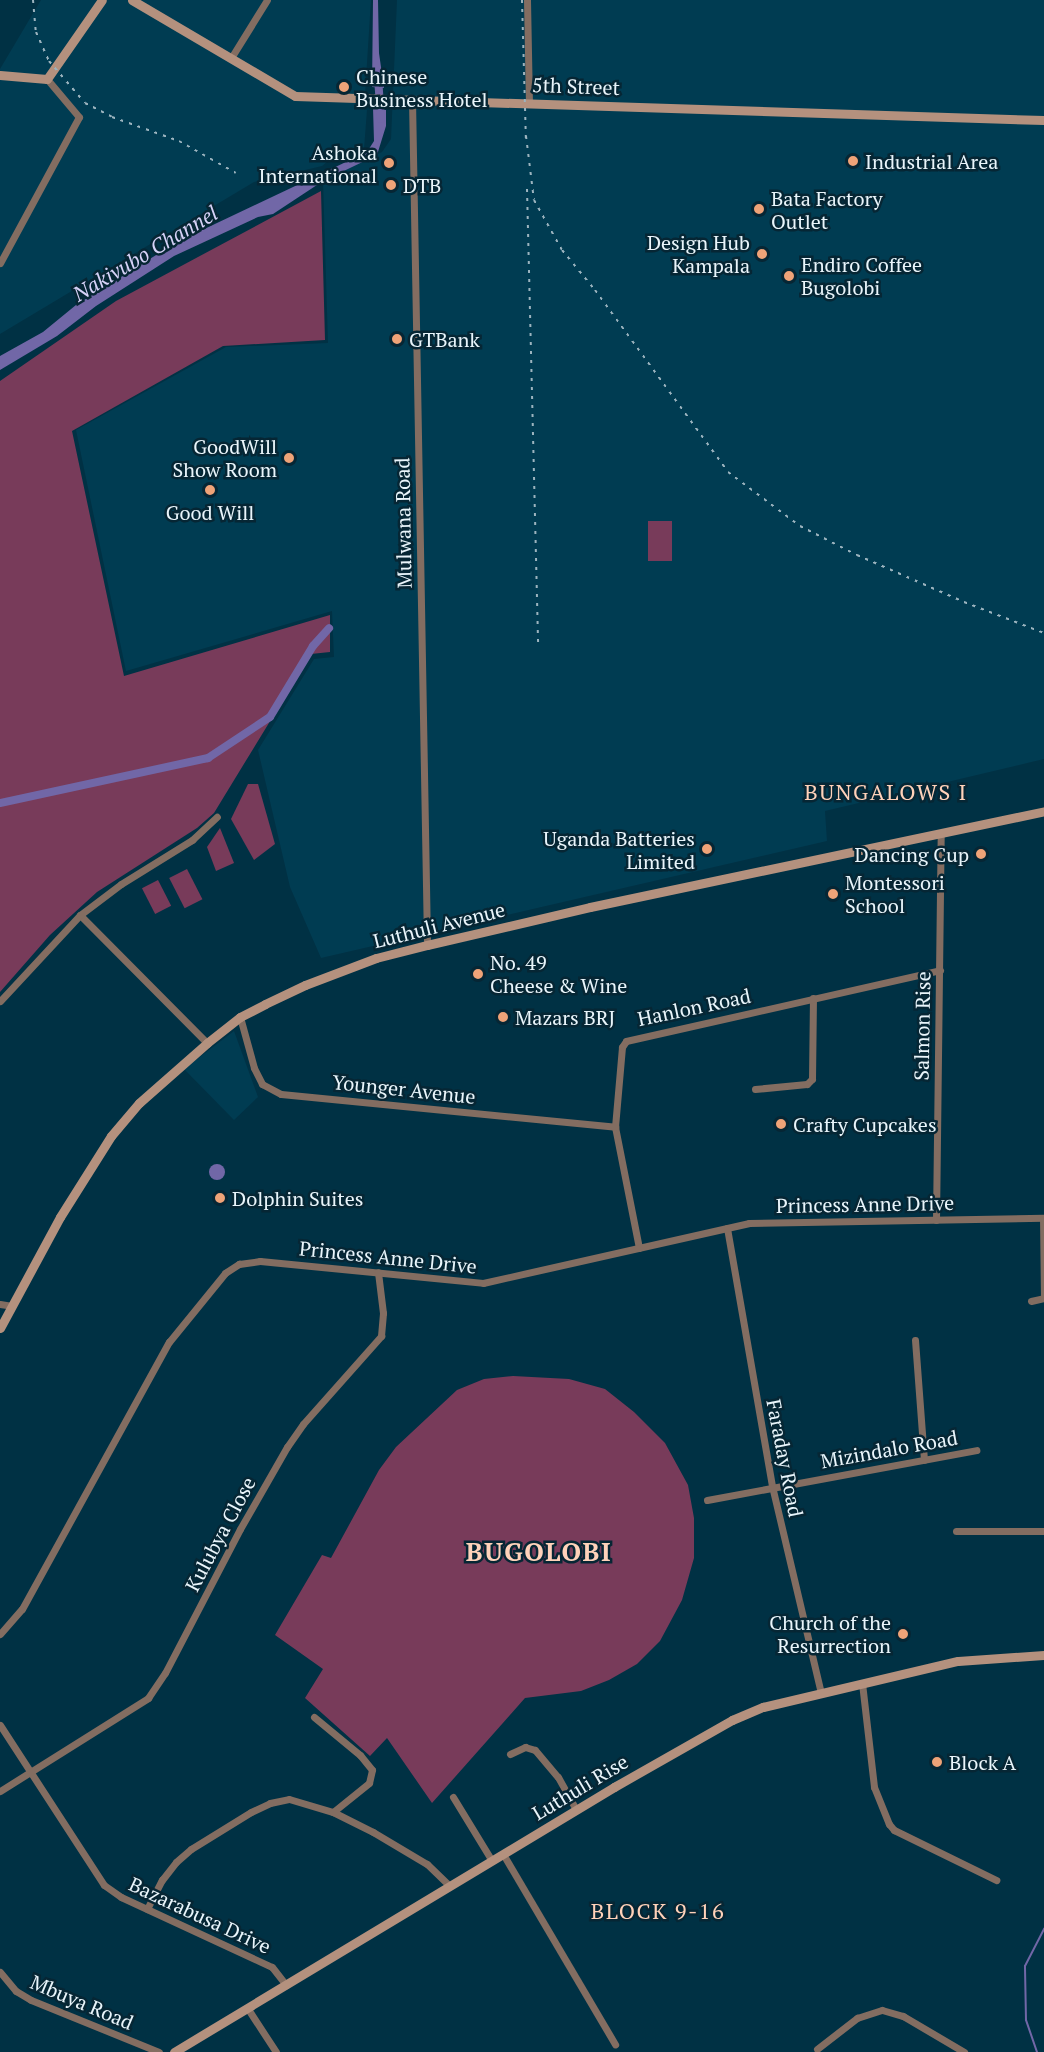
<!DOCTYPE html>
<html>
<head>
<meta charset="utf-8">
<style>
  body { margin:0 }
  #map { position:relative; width:1044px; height:2052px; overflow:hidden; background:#003144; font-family:"PT Serif",serif }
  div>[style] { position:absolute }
  .built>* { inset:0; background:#003c52 }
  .green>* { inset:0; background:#783b5a; transform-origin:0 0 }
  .water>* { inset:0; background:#7167a7 }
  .round { border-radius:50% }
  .stream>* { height:2px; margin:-1px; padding:0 1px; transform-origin:1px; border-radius:1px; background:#7167a7 }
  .canal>* { height:8px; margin:-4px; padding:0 4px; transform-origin:4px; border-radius:4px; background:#7167a7 }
  .street>* { height:7px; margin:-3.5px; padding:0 3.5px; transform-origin:3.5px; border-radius:3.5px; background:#836d61 }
  .secondary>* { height:9px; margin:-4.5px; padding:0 4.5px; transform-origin:4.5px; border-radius:4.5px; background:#b4917e }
  .rail>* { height:2px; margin-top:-1px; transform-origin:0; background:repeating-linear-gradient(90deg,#9cb4bf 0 3px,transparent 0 9px) }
  .dots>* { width:16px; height:16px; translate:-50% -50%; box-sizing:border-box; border:3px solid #062634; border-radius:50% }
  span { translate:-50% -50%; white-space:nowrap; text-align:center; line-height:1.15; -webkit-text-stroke:5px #062634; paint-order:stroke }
  .poi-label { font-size:20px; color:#e9f5fb }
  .left { translate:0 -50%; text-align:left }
  .right { translate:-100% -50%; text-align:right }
  .street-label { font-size:20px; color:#e9f5fb }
  .water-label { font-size:21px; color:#d6d2f7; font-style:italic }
  .quarter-label { font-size:22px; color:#ffd2ba; letter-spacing:1.5px }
  .district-label { font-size:26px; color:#ffd2ba; font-weight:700; letter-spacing:1.5px }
</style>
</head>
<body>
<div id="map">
  <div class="built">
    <div style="clip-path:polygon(41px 0,371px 0,364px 110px,367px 110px,364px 149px,334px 156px,322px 166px,254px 182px,0 334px,0 69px)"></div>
    <div style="clip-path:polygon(397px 0,1044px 0,1044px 759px,825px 811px,827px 841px,321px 958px,290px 887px,258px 750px,314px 659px,334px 657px,332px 611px,126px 671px,76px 430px,226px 347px,328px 343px,323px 180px,382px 152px,391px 139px)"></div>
    <div style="clip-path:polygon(234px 1031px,258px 1097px,234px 1120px,184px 1069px)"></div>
  </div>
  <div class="green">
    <div style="clip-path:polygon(321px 191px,325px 340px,223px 346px,72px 431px,124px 676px,330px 615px,330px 652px,311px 654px,214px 813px,197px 828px,97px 892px,50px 935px,0 992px,0 381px,116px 301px)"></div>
    <div style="left:648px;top:521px;width:24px;height:40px"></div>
    <div style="clip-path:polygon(248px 784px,258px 784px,275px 844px,254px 860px,231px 819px)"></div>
    <div style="clip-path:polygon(220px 828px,234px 863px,216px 871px,207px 847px)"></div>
    <div style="left:187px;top:869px;width:34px;height:20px;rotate:63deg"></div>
    <div style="left:158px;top:880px;width:29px;height:18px;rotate:63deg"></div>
    <div style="clip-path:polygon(513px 1376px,569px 1379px,605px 1389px,634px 1412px,665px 1443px,688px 1485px,694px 1518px,694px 1558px,682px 1600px,660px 1641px,637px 1664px,609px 1680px,581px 1691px,525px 1698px,432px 1803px,387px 1738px,370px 1756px,305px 1698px,323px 1669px,275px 1635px,322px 1555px,331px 1558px,379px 1470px,396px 1447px,457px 1390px,484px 1379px)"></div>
  </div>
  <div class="water">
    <div style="clip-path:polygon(373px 0,378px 0,379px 53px,384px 88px,372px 87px)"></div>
    <div style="clip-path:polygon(373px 108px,386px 110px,386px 126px,377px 155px,323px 181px,273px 214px,258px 217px,174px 256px,96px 306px,57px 336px,0 370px,0 356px,43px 332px,76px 305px,177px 242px,367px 152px,374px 141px)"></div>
    <div class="round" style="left:209px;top:1164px;width:16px;height:16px"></div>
  </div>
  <div class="stream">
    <div style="left:1037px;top:2052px;width:34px;rotate:-109deg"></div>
    <div style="left:1026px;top:2020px;width:54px;rotate:-91.1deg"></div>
    <div style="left:1025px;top:1966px;width:42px;rotate:-62.8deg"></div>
  </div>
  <div class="canal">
    <div style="left:378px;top:78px;width:41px;rotate:85.8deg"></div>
    <div style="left:0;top:803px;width:213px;rotate:-12.2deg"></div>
    <div style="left:208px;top:758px;width:74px;rotate:-33.5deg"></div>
    <div style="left:270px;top:717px;width:83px;rotate:-58.8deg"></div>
    <div style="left:313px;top:646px;width:24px;rotate:-48deg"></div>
  </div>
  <div class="street">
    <div style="left:527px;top:0;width:103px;rotate:88.9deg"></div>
    <div style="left:231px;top:58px;width:68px;rotate:-58.2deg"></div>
    <div style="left:412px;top:99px;width:846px;rotate:88.98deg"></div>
    <div style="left:0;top:263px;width:166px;rotate:-61.6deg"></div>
    <div style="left:79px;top:117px;width:50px;rotate:-130.1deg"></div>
    <div style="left:80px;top:915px;width:180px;rotate:45.2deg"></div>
    <div style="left:0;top:1001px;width:117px;rotate:-47.1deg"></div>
    <div style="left:80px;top:915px;width:51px;rotate:-37.1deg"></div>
    <div style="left:121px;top:884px;width:84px;rotate:-31.8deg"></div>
    <div style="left:192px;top:840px;width:34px;rotate:-43deg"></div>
    <div style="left:240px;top:1017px;width:53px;rotate:74.6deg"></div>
    <div style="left:254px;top:1068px;width:18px;rotate:63deg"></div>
    <div style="left:262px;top:1084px;width:21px;rotate:28deg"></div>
    <div style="left:281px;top:1094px;width:336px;rotate:5.6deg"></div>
    <div style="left:755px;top:1089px;width:52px;rotate:-5.5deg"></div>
    <div style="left:807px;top:1084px;width:7px;rotate:-45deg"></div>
    <div style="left:812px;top:1079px;width:81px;rotate:-89.3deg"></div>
    <div style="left:936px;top:1220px;width:387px;rotate:-89.3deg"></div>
    <div style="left:727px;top:1228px;width:262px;rotate:80.1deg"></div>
    <div style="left:772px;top:1486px;width:213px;rotate:76.7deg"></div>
    <div style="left:639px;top:1248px;width:123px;rotate:-101.2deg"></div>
    <div style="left:615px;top:1127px;width:80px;rotate:-85deg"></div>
    <div style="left:622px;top:1047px;width:7px;rotate:-56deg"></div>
    <div style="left:626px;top:1041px;width:322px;rotate:-12.7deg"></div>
    <div style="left:1031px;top:1301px;width:13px;rotate:-13deg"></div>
    <div style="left:1044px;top:1298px;width:80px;rotate:-90.7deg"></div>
    <div style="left:0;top:1304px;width:12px;rotate:9deg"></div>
    <div style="left:915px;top:1340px;width:120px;rotate:85.7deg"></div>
    <div style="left:707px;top:1500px;width:274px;rotate:-10.5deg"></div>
    <div style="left:956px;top:1531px;width:88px"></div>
    <div style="left:0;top:1634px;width:33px;rotate:-49deg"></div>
    <div style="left:22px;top:1609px;width:305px;rotate:-61.2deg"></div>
    <div style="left:169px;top:1342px;width:89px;rotate:-50.9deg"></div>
    <div style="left:225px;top:1273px;width:17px;rotate:-33deg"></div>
    <div style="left:239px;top:1264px;width:21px;rotate:-8deg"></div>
    <div style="left:260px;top:1261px;width:224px;rotate:5.6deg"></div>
    <div style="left:483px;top:1283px;width:273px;rotate:-12.7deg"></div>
    <div style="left:749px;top:1223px;width:295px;rotate:-1deg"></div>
    <div style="left:862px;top:1683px;width:105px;rotate:83.4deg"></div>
    <div style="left:874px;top:1787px;width:40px;rotate:68deg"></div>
    <div style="left:889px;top:1824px;width:8px;rotate:50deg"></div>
    <div style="left:894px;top:1830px;width:114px;rotate:26.1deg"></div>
    <div style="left:314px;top:1717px;width:60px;rotate:39.6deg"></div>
    <div style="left:360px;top:1755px;width:19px;rotate:51deg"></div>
    <div style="left:372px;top:1770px;width:13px;rotate:103deg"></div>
    <div style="left:369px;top:1783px;width:46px;rotate:141.1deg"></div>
    <div style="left:0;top:1725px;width:191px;rotate:57deg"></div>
    <div style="left:104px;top:1885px;width:21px;rotate:35deg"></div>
    <div style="left:121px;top:1897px;width:166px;rotate:24.9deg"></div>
    <div style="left:272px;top:1967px;width:23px;rotate:52deg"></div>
    <div style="left:510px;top:1754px;width:17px;rotate:-25deg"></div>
    <div style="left:525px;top:1747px;width:10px;rotate:17deg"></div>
    <div style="left:535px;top:1750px;width:35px;rotate:50deg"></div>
    <div style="left:558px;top:1777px;width:38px;rotate:61deg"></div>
    <div style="left:0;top:1791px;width:175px;rotate:-32.1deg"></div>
    <div style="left:148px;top:1698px;width:30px;rotate:-56deg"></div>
    <div style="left:165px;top:1673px;width:162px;rotate:-62.5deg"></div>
    <div style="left:240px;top:1529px;width:95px;rotate:-60.2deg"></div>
    <div style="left:287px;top:1447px;width:28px;rotate:-55deg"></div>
    <div style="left:303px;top:1424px;width:118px;rotate:-48.4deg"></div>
    <div style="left:381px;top:1336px;width:23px;rotate:-85deg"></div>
    <div style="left:383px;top:1313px;width:41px;rotate:-97deg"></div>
    <div style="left:453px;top:1797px;width:75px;rotate:58.6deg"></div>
    <div style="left:503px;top:1854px;width:221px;rotate:59.5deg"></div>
    <div style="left:147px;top:1909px;width:33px;rotate:-63deg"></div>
    <div style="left:162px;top:1880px;width:23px;rotate:-52deg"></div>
    <div style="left:176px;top:1862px;width:20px;rotate:-41deg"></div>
    <div style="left:191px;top:1849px;width:70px;rotate:-31.7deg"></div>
    <div style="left:251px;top:1812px;width:21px;rotate:-25deg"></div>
    <div style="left:270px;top:1803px;width:19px;rotate:-12deg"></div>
    <div style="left:289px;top:1799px;width:46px;rotate:16.5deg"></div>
    <div style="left:333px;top:1812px;width:45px;rotate:26.6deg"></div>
    <div style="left:373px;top:1832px;width:63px;rotate:30.7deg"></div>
    <div style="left:427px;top:1864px;width:32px;rotate:44deg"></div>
    <div style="left:0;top:1972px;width:25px;rotate:50deg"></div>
    <div style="left:16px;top:1991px;width:17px;rotate:31deg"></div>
    <div style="left:31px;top:2000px;width:138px;rotate:22.1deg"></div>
    <div style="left:248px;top:2009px;width:51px;rotate:56.9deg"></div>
    <div style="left:817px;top:2049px;width:51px;rotate:-37.8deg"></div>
    <div style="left:857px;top:2018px;width:26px;rotate:-18deg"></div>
    <div style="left:882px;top:2010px;width:22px;rotate:16deg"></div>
    <div style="left:903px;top:2016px;width:71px;rotate:30.5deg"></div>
  </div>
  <div class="secondary">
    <div style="left:132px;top:0;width:189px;rotate:30.5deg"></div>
    <div style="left:295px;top:96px;width:749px;rotate:1.84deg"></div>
    <div style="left:0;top:75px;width:47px;rotate:4.9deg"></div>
    <div style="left:47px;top:79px;width:96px;rotate:-55.2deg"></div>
    <div style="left:0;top:1328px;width:126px;rotate:-61.6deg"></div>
    <div style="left:60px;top:1217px;width:96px;rotate:-57.8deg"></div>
    <div style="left:111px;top:1136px;width:43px;rotate:-49.7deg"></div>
    <div style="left:139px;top:1103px;width:91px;rotate:-41.4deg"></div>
    <div style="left:207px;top:1043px;width:42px;rotate:-38.2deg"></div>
    <div style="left:240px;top:1017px;width:28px;rotate:-27deg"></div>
    <div style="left:265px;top:1004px;width:44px;rotate:-25.4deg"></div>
    <div style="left:305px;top:985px;width:76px;rotate:-20.8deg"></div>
    <div style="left:376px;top:958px;width:53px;rotate:-14.3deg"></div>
    <div style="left:427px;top:945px;width:167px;rotate:-13.1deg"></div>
    <div style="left:590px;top:907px;width:464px;rotate:-11.9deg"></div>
    <div style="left:174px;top:2052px;width:514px;rotate:-31.06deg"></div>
    <div style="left:614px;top:1787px;width:136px;rotate:-29.6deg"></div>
    <div style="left:732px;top:1720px;width:34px;rotate:-23deg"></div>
    <div style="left:763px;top:1707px;width:200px;rotate:-13.3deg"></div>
    <div style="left:958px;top:1661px;width:86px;rotate:-4deg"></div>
  </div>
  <div class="rail">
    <div style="left:33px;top:0;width:32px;rotate:85deg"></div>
    <div style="left:36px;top:32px;width:32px;rotate:66deg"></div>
    <div style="left:49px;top:61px;width:55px;rotate:49.4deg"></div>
    <div style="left:85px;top:103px;width:30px;rotate:27deg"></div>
    <div style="left:112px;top:117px;width:71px;rotate:19.7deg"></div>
    <div style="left:179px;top:141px;width:65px;rotate:29.3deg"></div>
    <div style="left:522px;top:0;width:144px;rotate:88.4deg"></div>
    <div style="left:526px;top:136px;width:64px;rotate:82.9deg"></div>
    <div style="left:534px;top:200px;width:57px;rotate:60.8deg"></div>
    <div style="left:562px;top:250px;width:52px;rotate:50.5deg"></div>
    <div style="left:595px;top:290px;width:225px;rotate:53.8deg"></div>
    <div style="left:728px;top:472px;width:90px;rotate:36.9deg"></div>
    <div style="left:800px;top:526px;width:64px;rotate:27deg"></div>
    <div style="left:857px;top:555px;width:117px;rotate:23.7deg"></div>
    <div style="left:964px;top:602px;width:86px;rotate:21.2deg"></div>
    <div style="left:527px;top:189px;width:455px;rotate:88.6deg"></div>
  </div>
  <div class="dots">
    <div style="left:344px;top:87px;background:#efa378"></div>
    <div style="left:853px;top:161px;background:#efa378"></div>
    <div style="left:389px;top:163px;background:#efa378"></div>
    <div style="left:391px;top:185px;background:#efa378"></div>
    <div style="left:759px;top:209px;background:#efa378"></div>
    <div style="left:762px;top:254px;background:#efa378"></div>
    <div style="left:789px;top:276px;background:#efa378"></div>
    <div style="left:397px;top:339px;background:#efa378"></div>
    <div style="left:289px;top:458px;background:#efa378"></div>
    <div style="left:210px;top:490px;background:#efa378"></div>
    <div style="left:707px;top:849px;background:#efa378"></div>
    <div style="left:981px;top:854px;background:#efa378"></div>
    <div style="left:833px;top:894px;background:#efa378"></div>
    <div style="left:478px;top:974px;background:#efa378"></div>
    <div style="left:503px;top:1017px;background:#efa378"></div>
    <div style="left:781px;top:1124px;background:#efa378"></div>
    <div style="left:220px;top:1198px;background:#efa378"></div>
    <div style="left:903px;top:1634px;background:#efa378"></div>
    <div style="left:937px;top:1762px;background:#efa378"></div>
  </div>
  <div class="poi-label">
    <span class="left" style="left:356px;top:88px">Chinese<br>Business Hotel</span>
    <span class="right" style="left:377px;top:164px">Ashoka<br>International</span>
    <span class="left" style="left:865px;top:161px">Industrial Area</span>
    <span class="left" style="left:403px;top:185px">DTB</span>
    <span class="left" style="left:771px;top:210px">Bata Factory<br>Outlet</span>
    <span class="right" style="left:750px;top:254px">Design Hub<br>Kampala</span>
    <span class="left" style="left:801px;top:276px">Endiro Coffee<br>Bugolobi</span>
    <span class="left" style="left:409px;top:339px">GTBank</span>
    <span class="right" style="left:277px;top:458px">GoodWill<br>Show Room</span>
    <span style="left:210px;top:512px">Good Will</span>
    <span class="right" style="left:695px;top:850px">Uganda Batteries<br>Limited</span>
    <span class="right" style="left:969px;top:854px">Dancing Cup</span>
    <span class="left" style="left:845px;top:894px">Montessori<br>School</span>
    <span class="left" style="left:490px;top:974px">No. 49<br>Cheese &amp; Wine</span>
    <span class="left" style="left:515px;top:1017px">Mazars BRJ</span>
    <span class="left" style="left:793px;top:1124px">Crafty Cupcakes</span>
    <span class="left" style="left:232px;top:1198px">Dolphin Suites</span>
    <span class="right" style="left:891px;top:1634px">Church of the<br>Resurrection</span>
    <span class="left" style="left:949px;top:1762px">Block A</span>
  </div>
  <div class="street-label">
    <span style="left:576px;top:86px;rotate:2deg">5th Street</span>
    <span style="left:403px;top:523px;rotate:-91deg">Mulwana Road</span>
    <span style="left:439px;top:925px;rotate:-14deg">Luthuli Avenue</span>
    <span style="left:694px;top:1007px;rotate:-12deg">Hanlon Road</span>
    <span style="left:922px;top:1026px;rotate:-89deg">Salmon Rise</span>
    <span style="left:404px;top:1089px;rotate:6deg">Younger Avenue</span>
    <span style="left:865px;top:1204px;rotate:-1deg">Princess Anne Drive</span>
    <span style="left:388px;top:1257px;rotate:6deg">Princess Anne Drive</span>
    <span style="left:889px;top:1449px;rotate:-10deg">Mizindalo Road</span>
    <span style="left:785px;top:1458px;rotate:79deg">Faraday Road</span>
    <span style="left:220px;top:1534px;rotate:-62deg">Kulubya Close</span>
    <span style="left:580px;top:1787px;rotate:-31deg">Luthuli Rise</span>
    <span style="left:200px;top:1915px;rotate:25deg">Bazarabusa Drive</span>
    <span style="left:82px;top:2002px;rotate:23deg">Mbuya Road</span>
  </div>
  <div class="water-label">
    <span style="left:145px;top:253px;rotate:-31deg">Nakivubo Channel</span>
  </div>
  <div class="quarter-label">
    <span style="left:886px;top:792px">BUNGALOWS I</span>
    <span style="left:658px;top:1911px">BLOCK 9-16</span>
  </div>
  <div class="district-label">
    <span style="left:539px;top:1552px">BUGOLOBI</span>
  </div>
</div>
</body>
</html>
